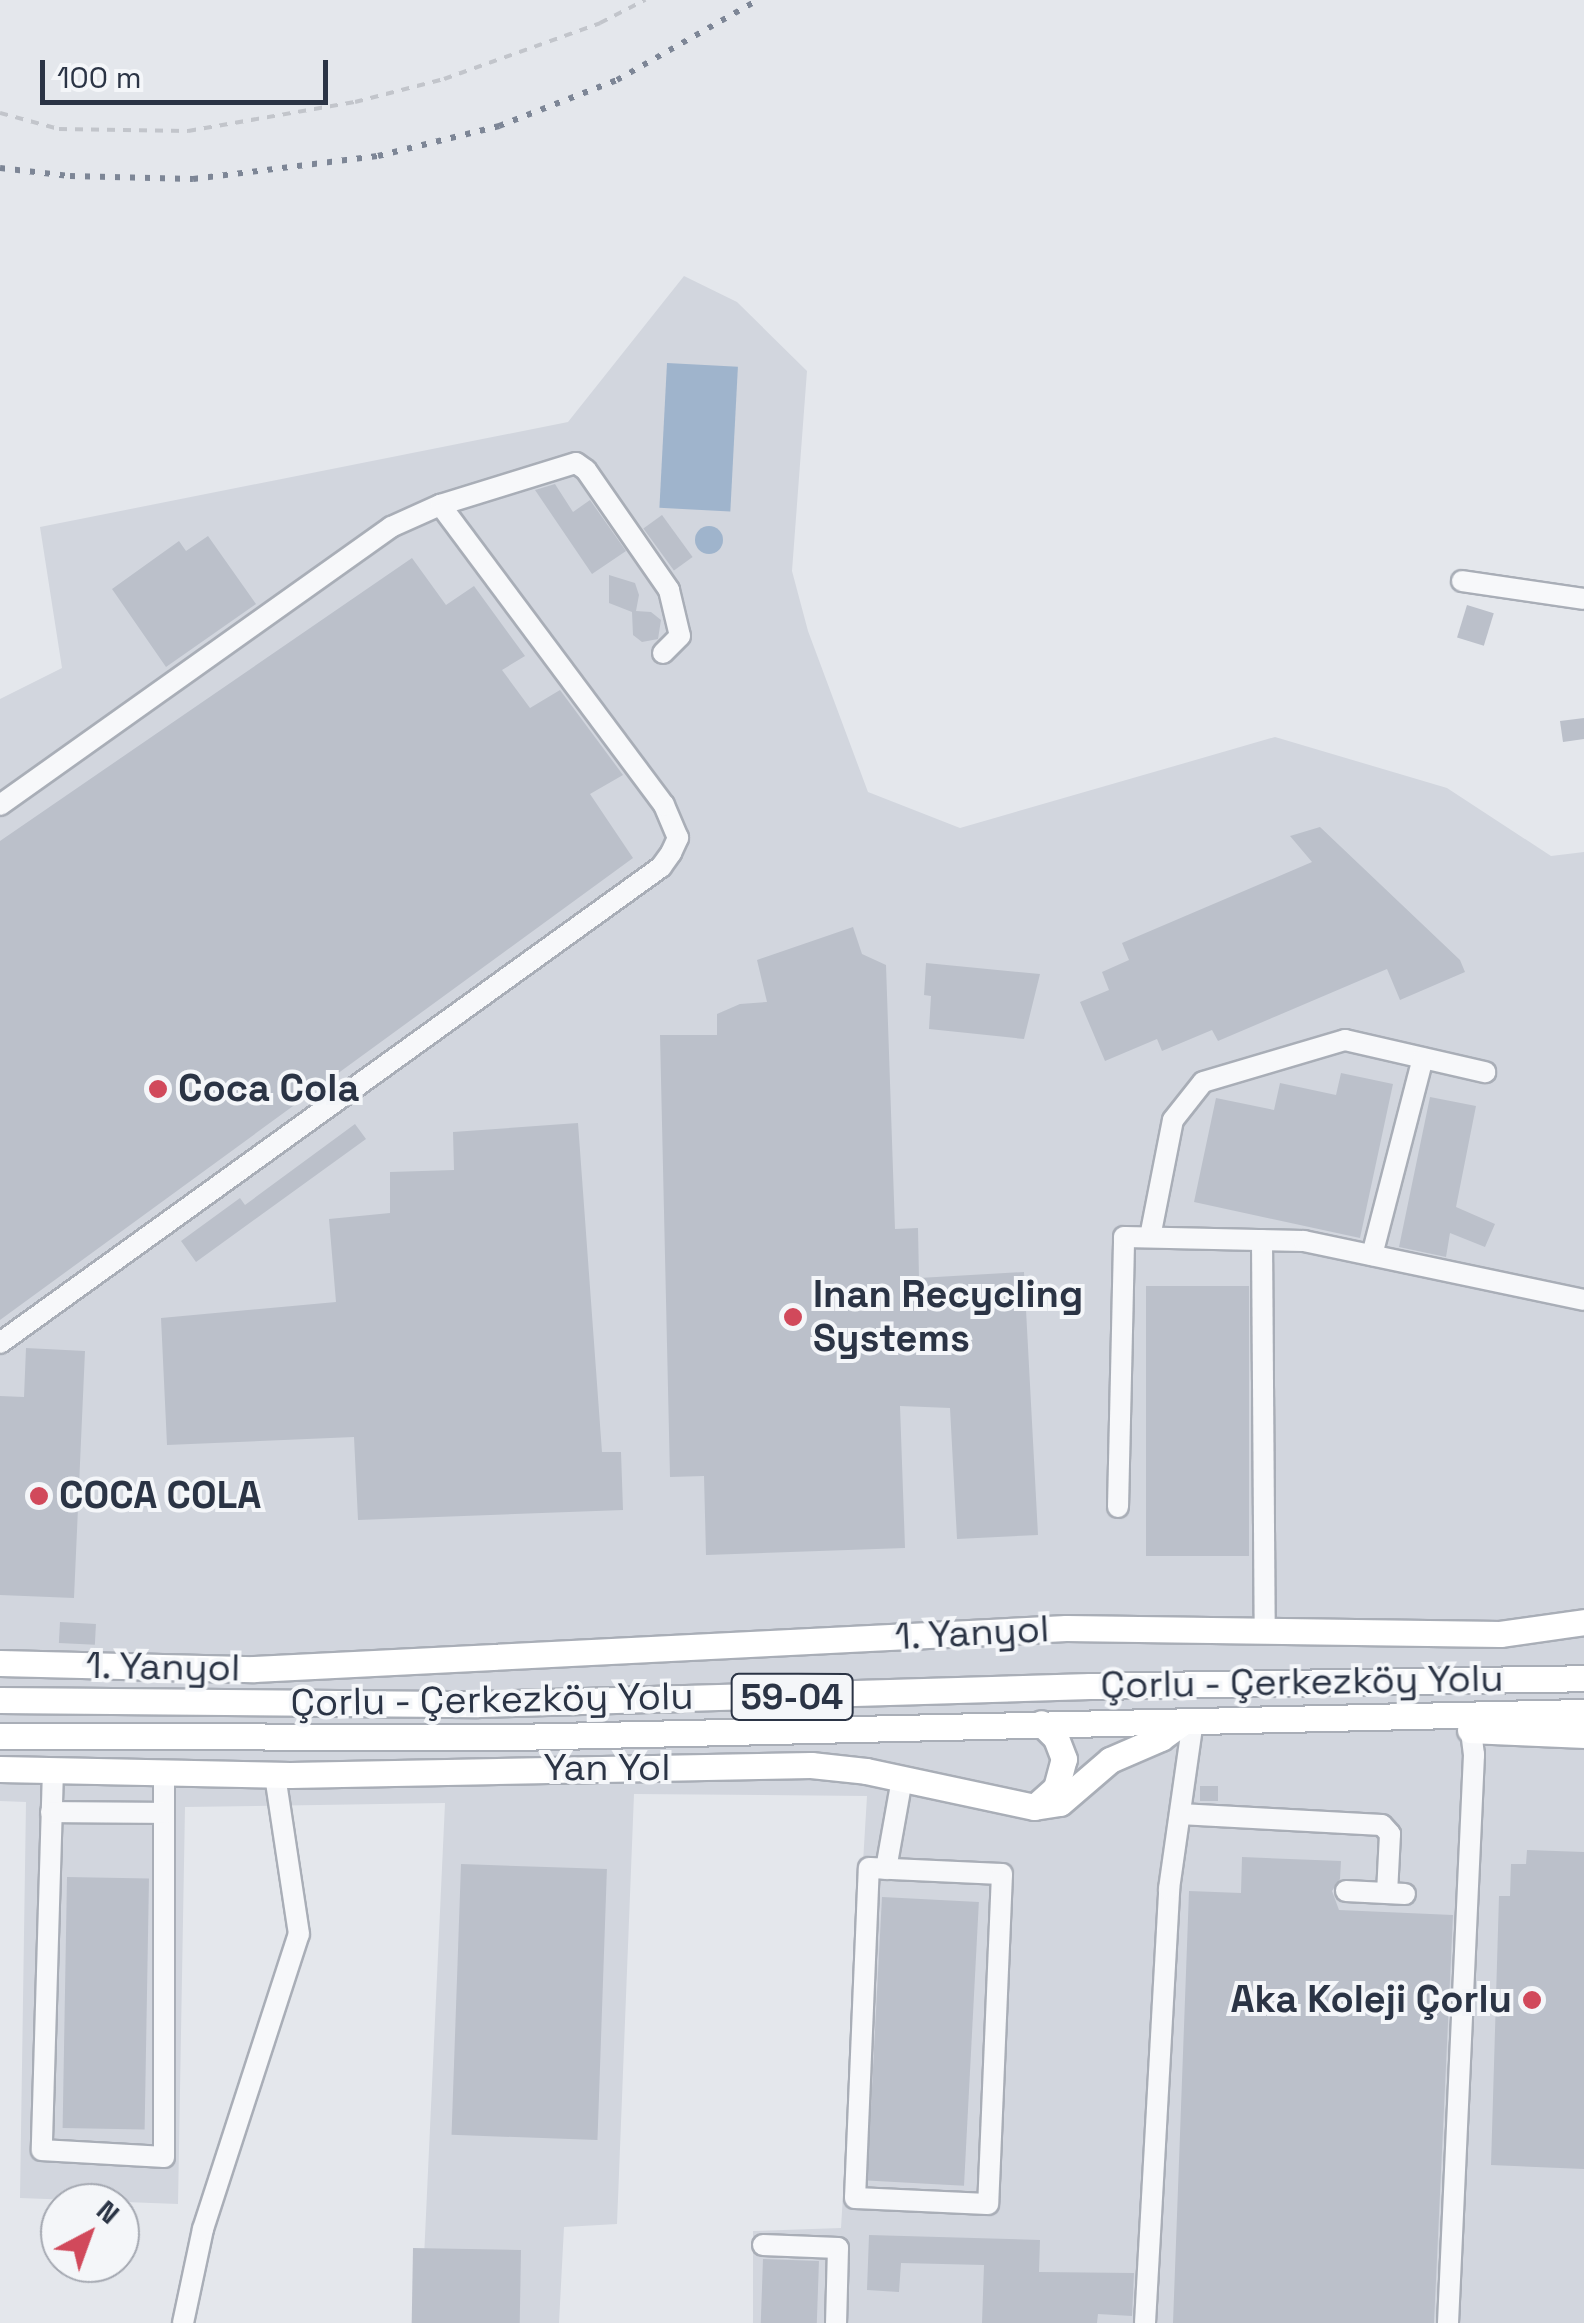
<!DOCTYPE html>
<html>
<head>
<meta charset="utf-8">
<style>
  body { margin:0 }
  #map { position:relative; width:1584px; height:2323px; overflow:hidden; background:#e4e7ec; font-family:"Space Grotesk",sans-serif }
  div>[style] { position:absolute }
  .built>* { inset:0; background:#d2d6de }
  .water>* { inset:0; background:#9fb4cc; transform-origin:0 0 }
  .round { border-radius:50% }
  .building>* { inset:0; background:#bbc0ca; transform-origin:0 0 }
  .path>* { height:4px; margin-top:-2px; transform-origin:0; background:repeating-linear-gradient(90deg,#c2c5cb 0 8px,transparent 0 16px) }
  .roads { filter:drop-shadow(2px 0 #a9aeb7) drop-shadow(-2px 0 #a9aeb7) drop-shadow(0 2px #a9aeb7) drop-shadow(0 -2px #a9aeb7) }
  .minor>* { height:20px; margin:-10px; padding:0 10px; transform-origin:10px; border-radius:10px; background:#f7f8fa }
  .major>* { height:25px; margin:-12.5px; padding:0 12.5px; transform-origin:12.5px; border-radius:12.5px; background:#fff }
  .rail>* { height:6px; margin-top:-3px; transform-origin:0; background:repeating-linear-gradient(90deg,#7d8696 0 5px,transparent 0 15px) }
  .dots>* { width:28px; height:28px; translate:-50% -50%; box-sizing:border-box; border:5px solid #f4f6f9; border-radius:50% }
  span { translate:-50% -50%; white-space:nowrap; text-align:center; line-height:1.15; -webkit-text-stroke:8px #f4f6f9; paint-order:stroke }
  .shield-label span { padding:2px 8px; background:#f4f6f9; border:2px solid; border-radius:8px; -webkit-text-stroke-width:0 }
  .shield-label { font-size:35px; color:#2b3445; font-weight:700 }
  .poi-label { font-size:38px; color:#2b3445; font-weight:700 }
  .left { translate:0 -50%; text-align:left }
  .right { translate:-100% -50%; text-align:right }
  .street-label { font-size:38px; color:#2b3445 }
  .north { position:absolute; left:40px; top:2183px; width:100px; height:100px; box-sizing:border-box; background:#f4f6f9; border:2px solid #a4a8b1; border-radius:50%; rotate:41deg; font-size:28px; font-weight:700; line-height:40px; text-align:center; color:#2b3445 }
  .north::after { content:''; display:block; margin:auto; width:35px; height:45px; background:#d1495b; clip-path:polygon(50% 0,100% 100%,50% 72%,0 100%) }
  .scale { position:absolute; left:40px; top:60px; width:288px; height:45px; box-sizing:border-box; border:5px solid #2b3445; border-top:0; padding-left:12px; font-size:30px; line-height:35px; white-space:nowrap; color:#2b3445; -webkit-text-stroke:8px #f4f6f9; paint-order:stroke }
</style>
</head>
<body>
<div id="map">
  <div class="built">
    <div style="clip-path:polygon(684px 276px,737px 302px,807px 371px,792px 571px,808px 631px,868px 792px,960px 828px,1275px 737px,1447px 788px,1551px 856px,1584px 852px,1584px 2323px,753px 2323px,753px 2231px,841px 2228px,867px 1796px,634px 1794px,617px 2224px,564px 2227px,559px 2323px,421px 2323px,445px 1803px,185px 1807px,178px 2204px,20px 2198px,26px 1802px,0 1801px,0 699px,62px 668px,40px 527px,568px 422px)"></div>
  </div>
  <div class="water">
    <div style="left:667px;top:363px;width:71px;height:145px;rotate:3deg"></div>
    <div class="round" style="left:695px;top:526px;width:28px;height:28px"></div>
  </div>
  <div class="building">
    <div style="clip-path:polygon(555px 484px,573px 512px,590px 500px,626px 551px,592px 574px,535px 490px)"></div>
    <div style="left:662px;top:515px;width:52px;height:23px;rotate:54deg"></div>
    <div style="clip-path:polygon(208px 536px,256px 604px,166px 667px,112px 589px,179px 541px,186px 551px)"></div>
    <div style="clip-path:polygon(412px 558px,446px 605px,474px 586px,525px 656px,502px 670px,530px 708px,560px 690px,623px 775px,590px 794px,633px 858px,0 1320px,0 841px)"></div>
    <div style="clip-path:polygon(609px 575px,635px 583px,639px 595px,636px 611px,651px 612px,661px 620px,658px 639px,642px 642px,633px 635px,632px 612px,609px 603px)"></div>
    <div style="left:1467px;top:605px;width:28px;height:34px;rotate:17deg"></div>
    <div style="clip-path:polygon(1584px 718px,1584px 739px,1563px 742px,1560px 721px)"></div>
    <div style="clip-path:polygon(1320px 827px,1460px 960px,1465px 972px,1400px 1000px,1387px 969px,1218px 1041px,1212px 1030px,1162px 1051px,1157px 1039px,1105px 1061px,1080px 1002px,1109px 990px,1102px 972px,1129px 960px,1122px 943px,1312px 862px,1290px 836px)"></div>
    <div style="clip-path:polygon(853px 927px,862px 954px,886px 965px,895px 1229px,918px 1228px,919px 1278px,1024px 1272px,1038px 1535px,957px 1539px,950px 1408px,900px 1406px,905px 1548px,706px 1555px,704px 1476px,670px 1477px,660px 1035px,717px 1035px,717px 1014px,740px 1004px,767px 1002px,757px 960px)"></div>
    <div style="clip-path:polygon(926px 963px,1040px 974px,1024px 1039px,929px 1029px,931px 996px,924px 995px)"></div>
    <div style="clip-path:polygon(1341px 1073px,1393px 1084px,1360px 1238px,1194px 1202px,1216px 1098px,1274px 1110px,1280px 1083px,1336px 1095px)"></div>
    <div style="clip-path:polygon(1430px 1097px,1476px 1106px,1456px 1207px,1495px 1224px,1485px 1247px,1450px 1233px,1446px 1257px,1399px 1247px)"></div>
    <div style="clip-path:polygon(578px 1123px,602px 1452px,621px 1452px,623px 1510px,358px 1520px,354px 1437px,167px 1445px,161px 1318px,336px 1302px,329px 1219px,390px 1213px,390px 1172px,454px 1170px,453px 1132px)"></div>
    <div style="clip-path:polygon(355px 1124px,366px 1139px,196px 1262px,181px 1241px,240px 1198px,245px 1205px)"></div>
    <div style="left:1249px;top:1286px;width:270px;height:103px;rotate:90deg"></div>
    <div style="clip-path:polygon(26px 1348px,85px 1351px,74px 1598px,0 1595px,0 1396px,24px 1397px)"></div>
    <div style="left:60px;top:1622px;width:36px;height:21px;rotate:3deg"></div>
    <div style="left:1200px;top:1786px;width:18px;height:15px"></div>
    <div style="clip-path:polygon(1527px 1850px,1584px 1852px,1584px 2169px,1491px 2165px,1499px 1896px,1510px 1896px,1511px 1864px,1526px 1864px)"></div>
    <div style="clip-path:polygon(1242px 1857px,1341px 1861px,1340px 1879px,1332px 1891px,1339px 1910px,1453px 1915px,1434px 2323px,1173px 2323px,1189px 1891px,1241px 1893px)"></div>
    <div style="left:461px;top:1864px;width:146px;height:271px;rotate:2deg"></div>
    <div style="left:67px;top:1877px;width:82px;height:251px;rotate:1deg"></div>
    <div style="left:882px;top:1897px;width:97px;height:284px;rotate:3deg"></div>
    <div style="clip-path:polygon(869px 2235px,1040px 2240px,1039px 2272px,1134px 2273px,1132px 2316px,1098px 2314px,1097px 2323px,982px 2323px,984px 2265px,901px 2263px,899px 2292px,867px 2290px)"></div>
    <div style="left:413px;top:2248px;width:108px;height:75px;rotate:1deg"></div>
    <div style="left:763px;top:2259px;width:56px;height:64px;rotate:2deg"></div>
  </div>
  <div class="path">
    <div style="left:0;top:113px;width:61px;rotate:15.2deg"></div>
    <div style="left:59px;top:129px;width:129px;rotate:0.9deg"></div>
    <div style="left:188px;top:131px;width:169px;rotate:-9.9deg"></div>
    <div style="left:355px;top:102px;width:92px;rotate:-14.5deg"></div>
    <div style="left:444px;top:79px;width:166px;rotate:-19.7deg"></div>
    <div style="left:600px;top:23px;width:51px;rotate:-27.1deg"></div>
  </div>
  <div class="roads">
    <div class="minor">
      <div style="left:1462px;top:581px;width:123px;rotate:8.4deg"></div>
      <div style="left:0;top:805px;width:480px;rotate:-35.4deg"></div>
      <div style="left:391px;top:527px;width:54px;rotate:-24.2deg"></div>
      <div style="left:440px;top:505px;width:142px;rotate:-17.2deg"></div>
      <div style="left:576px;top:463px;width:12px;rotate:35deg"></div>
      <div style="left:586px;top:470px;width:146px;rotate:55.3deg"></div>
      <div style="left:669px;top:590px;width:47px;rotate:76.6deg"></div>
      <div style="left:680px;top:636px;width:24px;rotate:135deg"></div>
      <div style="left:1150px;top:1237px;width:119px;rotate:-78.9deg"></div>
      <div style="left:1173px;top:1120px;width:48px;rotate:-51.7deg"></div>
      <div style="left:1203px;top:1082px;width:148px;rotate:-16.5deg"></div>
      <div style="left:1345px;top:1040px;width:144px;rotate:12.9deg"></div>
      <div style="left:1262px;top:1240px;width:391px;rotate:89.6deg"></div>
      <div style="left:1372px;top:1255px;width:203px;rotate:-75.5deg"></div>
      <div style="left:0;top:1343px;width:815px;rotate:-35.76deg"></div>
      <div style="left:661px;top:867px;width:17px;rotate:-54deg"></div>
      <div style="left:671px;top:853px;width:17px;rotate:-65deg"></div>
      <div style="left:678px;top:838px;width:36px;rotate:-113deg"></div>
      <div style="left:664px;top:805px;width:374px;rotate:-126.7deg"></div>
      <div style="left:1118px;top:1507px;width:270px;rotate:-88.7deg"></div>
      <div style="left:1124px;top:1237px;width:180px;rotate:1.3deg"></div>
      <div style="left:1304px;top:1241px;width:286px;rotate:11.9deg"></div>
      <div style="left:53px;top:1770px;width:380px;rotate:91.7deg"></div>
      <div style="left:42px;top:2150px;width:122px;rotate:3.3deg"></div>
      <div style="left:164px;top:2157px;width:385px;rotate:-90deg"></div>
      <div style="left:51px;top:1812px;width:113px;rotate:0.5deg"></div>
      <div style="left:1180px;top:1814px;width:202px;rotate:3.1deg"></div>
      <div style="left:1382px;top:1825px;width:12px;rotate:48deg"></div>
      <div style="left:1390px;top:1834px;width:59px;rotate:92.9deg"></div>
      <div style="left:869px;top:1868px;width:133px;rotate:2.6deg"></div>
      <div style="left:1002px;top:1874px;width:330px;rotate:92.4deg"></div>
      <div style="left:988px;top:2204px;width:133px;rotate:-177.4deg"></div>
      <div style="left:855px;top:2198px;width:330px;rotate:-87.6deg"></div>
      <div style="left:886px;top:1869px;width:91px;rotate:-79.9deg"></div>
      <div style="left:1346px;top:1891px;width:59px;rotate:2.9deg"></div>
      <div style="left:763px;top:2245px;width:75px;rotate:2.3deg"></div>
      <div style="left:838px;top:2248px;width:75px;rotate:91.5deg"></div>
      <div style="left:183px;top:2323px;width:96px;rotate:-78deg"></div>
      <div style="left:203px;top:2229px;width:310px;rotate:-72deg"></div>
      <div style="left:299px;top:1934px;width:161px;rotate:-98.6deg"></div>
      <div style="left:1145px;top:2323px;width:435px;rotate:-86.8deg"></div>
      <div style="left:1169px;top:1889px;width:170px;rotate:-81.9deg"></div>
      <div style="left:1448px;top:2323px;width:569px;rotate:-87.38deg"></div>
      <div style="left:1474px;top:1755px;width:25px;rotate:-97deg"></div>
    </div>
    <div class="major">
      <div style="left:0;top:1663px;width:254px;rotate:1.4deg"></div>
      <div style="left:254px;top:1669px;width:813px;rotate:-2.89deg"></div>
      <div style="left:1066px;top:1628px;width:434px;rotate:0.8deg"></div>
      <div style="left:1500px;top:1634px;width:85px;rotate:-8.1deg"></div>
      <div style="left:0;top:1700px;width:478px;rotate:0.5deg"></div>
      <div style="left:478px;top:1704px;width:612px;rotate:-1.68deg"></div>
      <div style="left:1090px;top:1686px;width:494px;rotate:-0.9deg"></div>
      <div style="left:1470px;top:1730px;width:114px;rotate:2.5deg"></div>
      <div style="left:0;top:1736px;width:514px;rotate:0.11deg"></div>
      <div style="left:514px;top:1737px;width:1070px;rotate:-1.34deg"></div>
      <div style="left:0;top:1769px;width:290px;rotate:1.2deg"></div>
      <div style="left:290px;top:1775px;width:521px;rotate:-1.1deg"></div>
      <div style="left:811px;top:1765px;width:55px;rotate:6.2deg"></div>
      <div style="left:866px;top:1771px;width:172px;rotate:12.1deg"></div>
      <div style="left:1034px;top:1807px;width:26px;rotate:-9deg"></div>
      <div style="left:1060px;top:1803px;width:66px;rotate:-40.7deg"></div>
      <div style="left:1110px;top:1760px;width:56px;rotate:-23.3deg"></div>
      <div style="left:1161px;top:1738px;width:29px;rotate:-36deg"></div>
      <div style="left:1038px;top:1804px;width:24px;rotate:-42deg"></div>
      <div style="left:1056px;top:1788px;width:30px;rotate:-75deg"></div>
      <div style="left:1064px;top:1759px;width:22px;rotate:-111deg"></div>
      <div style="left:1056px;top:1738px;width:21px;rotate:-135deg"></div>
    </div>
  </div>
  <div class="rail">
    <div style="left:0;top:168px;width:70px;rotate:6.5deg"></div>
    <div style="left:70px;top:176px;width:123px;rotate:1.4deg"></div>
    <div style="left:193px;top:179px;width:186px;rotate:-7.1deg"></div>
    <div style="left:378px;top:156px;width:125px;rotate:-13.9deg"></div>
    <div style="left:499px;top:126px;width:127px;rotate:-21.3deg"></div>
    <div style="left:617px;top:80px;width:162px;rotate:-29.6deg"></div>
  </div>
  <div class="dots">
    <div style="left:158px;top:1089px;background:#d1495b"></div>
    <div style="left:793px;top:1317px;background:#d1495b"></div>
    <div style="left:39px;top:1496px;background:#d1495b"></div>
    <div style="left:1532px;top:2000px;background:#d1495b"></div>
  </div>
  <div class="shield-label">
    <span style="left:792px;top:1697px">59-04</span>
  </div>
  <div class="poi-label">
    <span class="left" style="left:178px;top:1089px">Coca Cola</span>
    <span class="left" style="left:813px;top:1317px">Inan Recycling<br>Systems</span>
    <span class="left" style="left:59px;top:1496px">COCA COLA</span>
    <span class="right" style="left:1512px;top:2000px">Aka Koleji Çorlu</span>
  </div>
  <div class="street-label">
    <span style="left:972px;top:1633px;rotate:-3deg">1. Yanyol</span>
    <span style="left:163px;top:1667px;rotate:1deg">1. Yanyol</span>
    <span style="left:1302px;top:1682px;rotate:-1deg">Çorlu - Çerkezköy Yolu</span>
    <span style="left:492px;top:1700px;rotate:-1deg">Çorlu - Çerkezköy Yolu</span>
    <span style="left:607px;top:1768px">Yan Yol</span>
  </div>
  <div class="north">N</div>
  <div class="scale">100 m</div>
</div>
</body>
</html>
